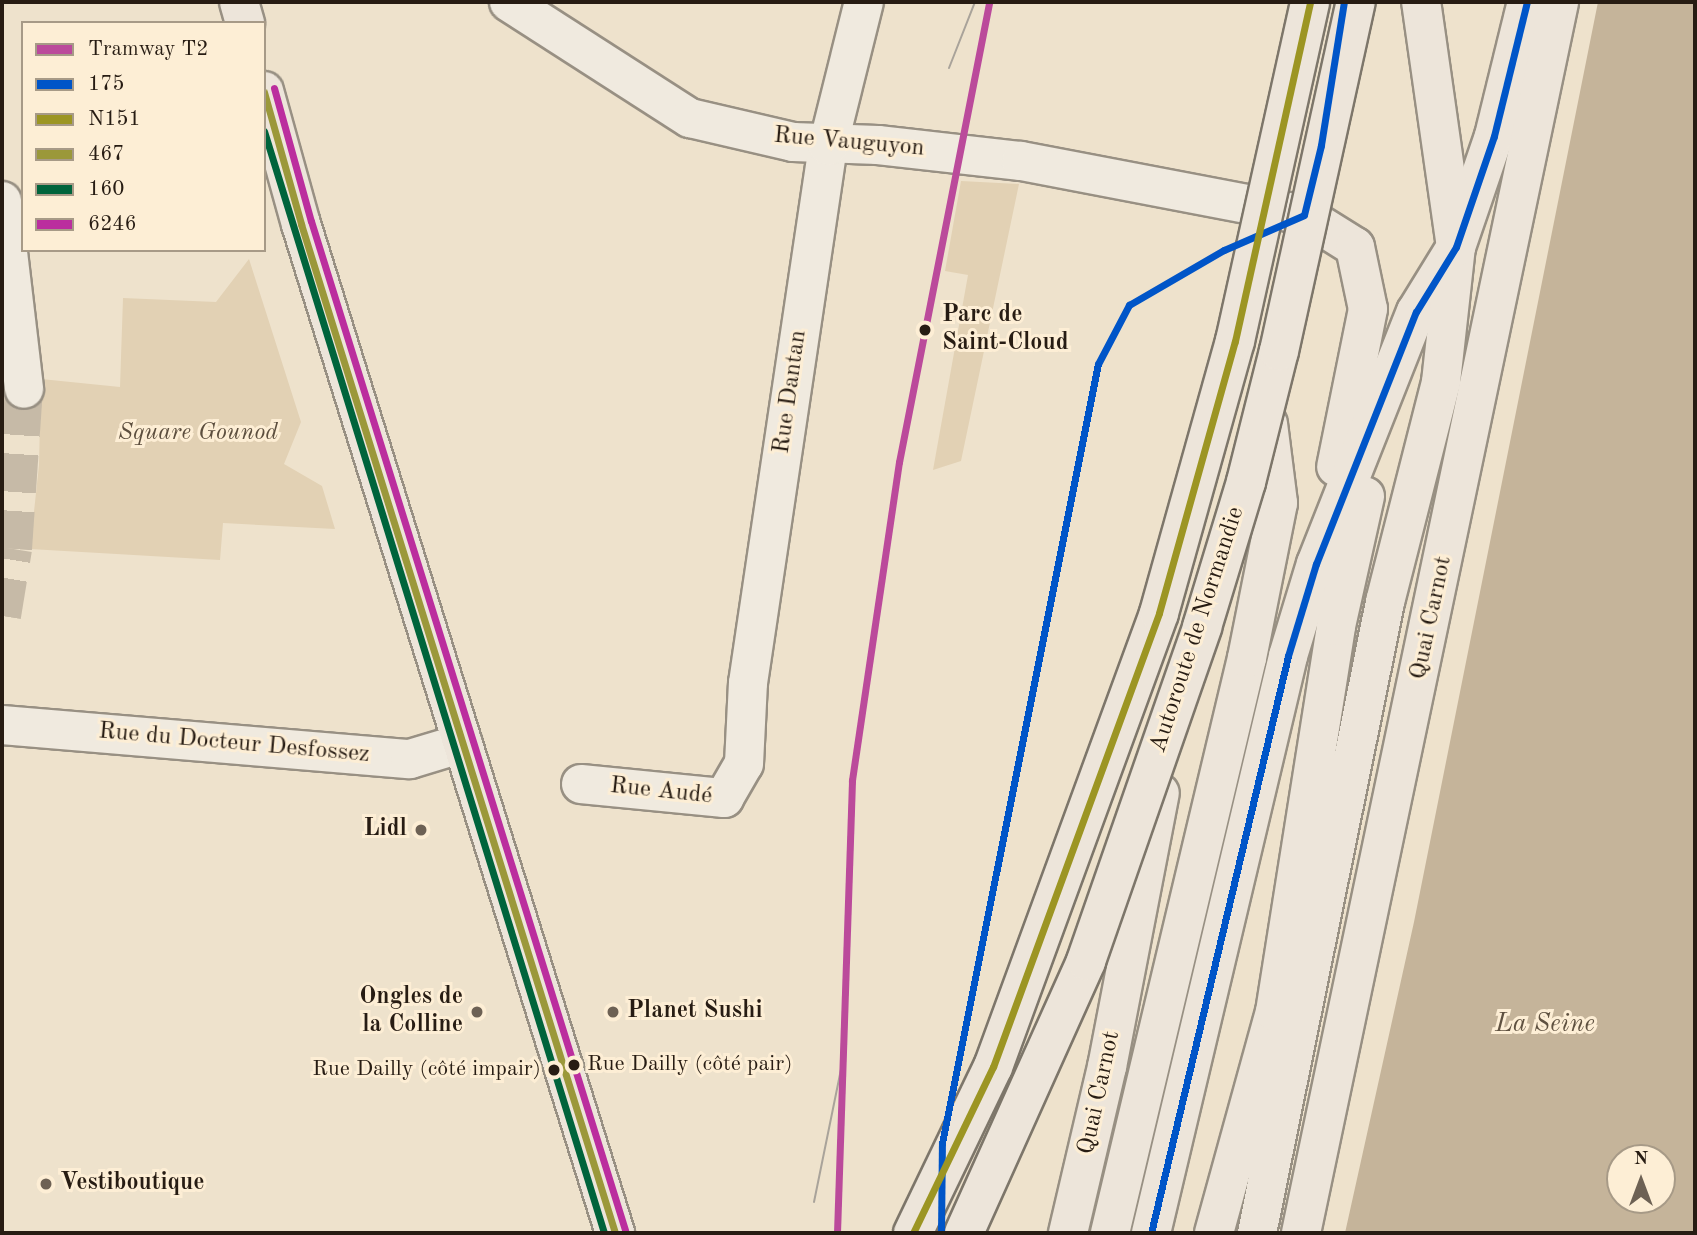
<!DOCTYPE html>
<html>
<head>
<meta charset="utf-8">
<style>
  body { margin:0 }
  #map { position:relative; width:1697px; height:1235px; overflow:hidden; background:#eee2cc; font-family:"Old Standard TT",serif }
  div>[style] { position:absolute }
  .green>* { inset:0; background:#e2d1b4 }
  .water>* { inset:0; background:#c5b49a }
  .street-tunnel>* { height:38px; margin-top:-19px; transform-origin:0; background:repeating-linear-gradient(90deg,#c6baa7 0 38px,transparent 0 57px) }
  .roads { filter:drop-shadow(2px 0 #989083) drop-shadow(-2px 0 #989083) drop-shadow(0 2px #989083) drop-shadow(0 -2px #989083) }
  .street>* { height:38px; margin:-19px; padding:0 19px; transform-origin:19px; border-radius:19px; background:#f0eadf }
  .primary>* { height:38px; margin:-19px; padding:0 19px; transform-origin:19px; border-radius:19px; background:#ede5da }
  .tram>* { height:2px; margin:-1px; padding:0 1px; transform-origin:1px; border-radius:1px; background:#a9a39a }
  .bridges { filter:drop-shadow(2px 0 #7d766a) drop-shadow(-2px 0 #7d766a) drop-shadow(0 2px #7d766a) drop-shadow(0 -2px #7d766a) }
  .highway-bridge>* { height:38px; margin:-19px; padding:0 19px; transform-origin:19px; border-radius:19px; background:#ede5da }
  .bus-1>* { height:7px; margin:-3.5px; padding:0 3.5px; transform-origin:3.5px; border-radius:3.5px; background:#0055c8 }
  .bus-2>* { height:7px; margin:-3.5px; padding:0 3.5px; transform-origin:3.5px; border-radius:3.5px; background:#9c9523 }
  .bus-3>* { height:7px; margin:-3.5px; padding:0 3.5px; transform-origin:3.5px; border-radius:3.5px; background:#9b983a }
  .bus-4>* { height:7px; margin:-3.5px; padding:0 3.5px; transform-origin:3.5px; border-radius:3.5px; background:#00643c }
  .bus-5>* { height:7px; margin:-3.5px; padding:0 3.5px; transform-origin:3.5px; border-radius:3.5px; background:#bb2e9e }
  .tram-1>* { height:7px; margin:-3.5px; padding:0 3.5px; transform-origin:3.5px; border-radius:3.5px; background:#bb4a9b }
  .dots>* { width:19px; height:19px; translate:-50% -50%; box-sizing:border-box; border:4px solid #fdeed5; border-radius:50% }
  span { translate:-50% -50%; white-space:nowrap; text-align:center; line-height:1.15; -webkit-text-stroke:6px #fdeed5; paint-order:stroke }
  .bus-label { font-size:22px; color:#271c13 }
  .left { translate:0 -50%; text-align:left }
  .right { translate:-100% -50%; text-align:right }
  .street-label { font-size:24px; color:#271c13 }
  .stop-label { font-size:24px; color:#271c13; font-weight:700 }
  .park-label { font-size:24px; color:#5c4e3e; font-style:italic }
  .poi-label { font-size:24px; color:#271c13; font-weight:700 }
  .water-label { font-size:26px; color:#5f5140; font-style:italic }
  .frame { position:absolute; inset:0; border:4px solid #271c13; pointer-events:none }
  .legend { position:absolute; left:21px; top:21px; width:245px; height:231px; box-sizing:border-box; background:#fdeed5; border:2px solid #a79a87; margin:0; padding:9px 12px; list-style:none; font-size:21px; color:#271c13 }
  .legend li { display:flex; align-items:center; gap:14px; height:35px }
  .legend b { width:35px; border:2px solid #a79a87 }
  .north { position:absolute; left:1606px; top:1144px; width:70px; height:70px; box-sizing:border-box; background:#fdeed5; border:2px solid #a79a87; border-radius:50%; rotate:0deg; font-size:19px; font-weight:700; line-height:28px; text-align:center; color:#271c13 }
  .north::after { content:''; display:block; margin:auto; width:24px; height:32px; background:#6d6154; clip-path:polygon(50% 0,100% 100%,50% 72%,0 100%) }
</style>
</head>
<body>
<div id="map">
  <div class="green">
    <div style="clip-path:polygon(961px 181px,1019px 184px,961px 461px,933px 470px,968px 275px,945px 271px)"></div>
    <div style="clip-path:polygon(249px 259px,301px 422px,284px 464px,322px 486px,335px 529px,223px 523px,220px 560px,30px 549px,39px 465px,41px 379px,120px 387px,123px 298px,216px 302px)"></div>
  </div>
  <div class="water">
    <div style="clip-path:polygon(evenodd,1598px 2px,1695px 2px,1695px 1233px,1345px 1233px,1414px 922px,1598px 2px,1620px 1158px,1662px 1158px,1662px 1200px,1620px 1200px,1620px 1158px)"></div>
  </div>
  <div class="street-tunnel">
    <div style="left:2px;top:616px;width:68px;rotate:-80.7deg"></div>
    <div style="left:13px;top:549px;width:160px;rotate:-86.1deg"></div>
  </div>
  <div class="roads">
    <div class="street">
      <div style="left:509px;top:2px;width:215px;rotate:32.7deg"></div>
      <div style="left:690px;top:118px;width:106px;rotate:13.1deg"></div>
      <div style="left:793px;top:142px;width:85px;rotate:2deg"></div>
      <div style="left:878px;top:145px;width:144px;rotate:6.4deg"></div>
      <div style="left:1021px;top:161px;width:288px;rotate:10.8deg"></div>
      <div style="left:2px;top:201px;width:189px;rotate:83.3deg"></div>
      <div style="left:2px;top:725px;width:409px;rotate:4.8deg"></div>
      <div style="left:410px;top:759px;width:55px;rotate:-16.8deg"></div>
      <div style="left:581px;top:784px;width:144px;rotate:5.6deg"></div>
      <div style="left:724px;top:798px;width:39px;rotate:-60deg"></div>
      <div style="left:744px;top:764px;width:81px;rotate:-87.2deg"></div>
      <div style="left:748px;top:683px;width:543px;rotate:-81.53deg"></div>
      <div style="left:828px;top:146px;width:148px;rotate:-76deg"></div>
    </div>
    <div class="primary">
      <div style="left:239px;top:2px;width:22px;rotate:74deg"></div>
      <div style="left:264px;top:91px;width:138px;rotate:74.5deg"></div>
      <div style="left:301px;top:224px;width:1057px;rotate:72.71deg"></div>
      <div style="left:1304px;top:215px;width:60px;rotate:32.1deg"></div>
      <div style="left:1355px;top:247px;width:63px;rotate:78.2deg"></div>
      <div style="left:1368px;top:309px;width:161px;rotate:101.4deg"></div>
      <div style="left:1068px;top:1233px;width:171px;rotate:-76.8deg"></div>
      <div style="left:1107px;top:1067px;width:279px;rotate:-79.1deg"></div>
      <div style="left:1110px;top:1233px;width:591px;rotate:-76.6deg"></div>
      <div style="left:1247px;top:658px;width:158px;rotate:-78.7deg"></div>
      <div style="left:1278px;top:503px;width:80px;rotate:-97.2deg"></div>
      <div style="left:1151px;top:1233px;width:593px;rotate:-76.64deg"></div>
      <div style="left:1288px;top:656px;width:96px;rotate:-73.1deg"></div>
      <div style="left:1316px;top:564px;width:271px;rotate:-68.4deg"></div>
      <div style="left:1416px;top:312px;width:76px;rotate:-58.4deg"></div>
      <div style="left:1456px;top:247px;width:117px;rotate:-71.1deg"></div>
      <div style="left:1494px;top:136px;width:138px;rotate:-76.2deg"></div>
      <div style="left:1214px;top:1233px;width:229px;rotate:-74.6deg"></div>
      <div style="left:1275px;top:1012px;width:391px;rotate:-81deg"></div>
      <div style="left:1336px;top:626px;width:133px;rotate:-77.4deg"></div>
      <div style="left:1257px;top:1233px;width:644px;rotate:-78.53deg"></div>
      <div style="left:1385px;top:602px;width:227px;rotate:-75.7deg"></div>
      <div style="left:1441px;top:382px;width:136px;rotate:-83.7deg"></div>
      <div style="left:1456px;top:247px;width:247px;rotate:-98.1deg"></div>
      <div style="left:1301px;top:1233px;width:1258px;rotate:-78.16deg"></div>
    </div>
  </div>
  <div class="tram">
    <div style="left:949px;top:68px;width:71px;rotate:-68.5deg"></div>
    <div style="left:814px;top:1202px;width:136px;rotate:-78.5deg"></div>
  </div>
  <div class="bridges">
    <div class="highway-bridge">
      <div style="left:913px;top:1233px;width:184px;rotate:-64.3deg"></div>
      <div style="left:993px;top:1067px;width:483px;rotate:-69.9deg"></div>
      <div style="left:1159px;top:613px;width:282px;rotate:-74.4deg"></div>
      <div style="left:1235px;top:341px;width:347px;rotate:-77.5deg"></div>
      <div style="left:964px;top:1233px;width:298px;rotate:-65.8deg"></div>
      <div style="left:1086px;top:961px;width:354px;rotate:-70.8deg"></div>
      <div style="left:1202px;top:627px;width:152px;rotate:-73.1deg"></div>
      <div style="left:1246px;top:482px;width:135px;rotate:-75.9deg"></div>
      <div style="left:1279px;top:351px;width:357px;rotate:-77.6deg"></div>
    </div>
  </div>
  <div class="bus-1">
    <div style="left:941px;top:1233px;width:90px;rotate:-89.4deg"></div>
    <div style="left:942px;top:1143px;width:794px;rotate:-78.68deg"></div>
    <div style="left:1098px;top:364px;width:67px;rotate:-62.3deg"></div>
    <div style="left:1129px;top:305px;width:110px;rotate:-30.1deg"></div>
    <div style="left:1224px;top:250px;width:87px;rotate:-23.6deg"></div>
    <div style="left:1304px;top:215px;width:72px;rotate:-76.3deg"></div>
    <div style="left:1321px;top:145px;width:145px;rotate:-80.9deg"></div>
    <div style="left:1151px;top:1233px;width:593px;rotate:-76.64deg"></div>
    <div style="left:1288px;top:656px;width:96px;rotate:-73.1deg"></div>
    <div style="left:1316px;top:564px;width:271px;rotate:-68.4deg"></div>
    <div style="left:1416px;top:312px;width:76px;rotate:-58.4deg"></div>
    <div style="left:1456px;top:247px;width:117px;rotate:-71.1deg"></div>
    <div style="left:1494px;top:136px;width:138px;rotate:-76.2deg"></div>
  </div>
  <div class="bus-2">
    <div style="left:913px;top:1233px;width:184px;rotate:-64.3deg"></div>
    <div style="left:993px;top:1067px;width:483px;rotate:-69.9deg"></div>
    <div style="left:1159px;top:613px;width:282px;rotate:-74.4deg"></div>
    <div style="left:1235px;top:341px;width:347px;rotate:-77.5deg"></div>
  </div>
  <div class="bus-3">
    <div style="left:264px;top:92px;width:137px;rotate:74.3deg"></div>
    <div style="left:301px;top:224px;width:1057px;rotate:72.71deg"></div>
  </div>
  <div class="bus-4">
    <div style="left:264px;top:131px;width:1153px;rotate:72.85deg"></div>
  </div>
  <div class="bus-5">
    <div style="left:274px;top:88px;width:138px;rotate:74.5deg"></div>
    <div style="left:311px;top:221px;width:1057px;rotate:72.71deg"></div>
  </div>
  <div class="tram-1">
    <div style="left:837px;top:1233px;width:453px;rotate:-88.1deg"></div>
    <div style="left:852px;top:780px;width:321px;rotate:-81.6deg"></div>
    <div style="left:899px;top:462px;width:469px;rotate:-78.9deg"></div>
  </div>
  <div class="dots">
    <div style="left:925px;top:330px;background:#271c13"></div>
    <div style="left:421px;top:830px;background:#6d6154"></div>
    <div style="left:477px;top:1012px;background:#6d6154"></div>
    <div style="left:613px;top:1012px;background:#6d6154"></div>
    <div style="left:574px;top:1065px;background:#271c13"></div>
    <div style="left:554px;top:1070px;background:#271c13"></div>
    <div style="left:46px;top:1184px;background:#6d6154"></div>
  </div>
  <div class="bus-label">
    <span class="left" style="left:587px;top:1065px">Rue Dailly (côté pair)</span>
    <span class="right" style="left:541px;top:1070px">Rue Dailly (côté impair)</span>
  </div>
  <div class="street-label">
    <span style="left:849px;top:143px;rotate:5deg">Rue Vauguyon</span>
    <span style="left:791px;top:392px;rotate:-82deg">Rue Dantan</span>
    <span style="left:1432px;top:618px;rotate:-78deg">Quai Carnot</span>
    <span style="left:1198px;top:630px;rotate:-72deg">Autoroute de Normandie</span>
    <span style="left:234px;top:744px;rotate:5deg">Rue du Docteur Desfossez</span>
    <span style="left:661px;top:792px;rotate:6deg">Rue Audé</span>
    <span style="left:1100px;top:1093px;rotate:-78deg">Quai Carnot</span>
  </div>
  <div class="stop-label">
    <span class="left" style="left:942px;top:330px">Parc de<br>Saint-Cloud</span>
  </div>
  <div class="park-label">
    <span style="left:198px;top:434px">Square Gounod</span>
  </div>
  <div class="poi-label">
    <span class="right" style="left:407px;top:830px">Lidl</span>
    <span class="right" style="left:463px;top:1012px">Ongles de<br>la Colline</span>
    <span class="left" style="left:627px;top:1012px">Planet Sushi</span>
    <span class="left" style="left:60px;top:1184px">Vestiboutique</span>
  </div>
  <div class="water-label">
    <span style="left:1545px;top:1025px">La Seine</span>
  </div>
  <div class="frame"></div>
  <ul class="legend">
  <li><b style="height:9px;background:#bb4a9b"></b>Tramway T2</li>
  <li><b style="height:9px;background:#0055c8"></b>175</li>
  <li><b style="height:9px;background:#9c9523"></b>N151</li>
  <li><b style="height:9px;background:#9b983a"></b>467</li>
  <li><b style="height:9px;background:#00643c"></b>160</li>
  <li><b style="height:9px;background:#bb2e9e"></b>6246</li>
  </ul>
  <div class="north">N</div>
</div>
</body>
</html>
